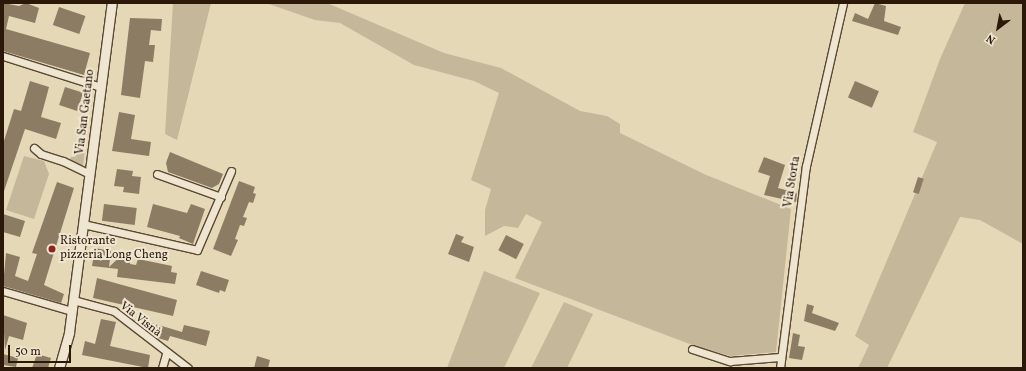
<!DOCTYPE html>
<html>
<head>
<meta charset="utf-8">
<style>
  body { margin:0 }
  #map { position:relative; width:1026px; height:371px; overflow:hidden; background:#e5d8b7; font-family:Vollkorn,serif }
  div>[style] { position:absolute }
  .green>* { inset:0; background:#c5b799 }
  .building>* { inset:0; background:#8c7c63; transform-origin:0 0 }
  .roads { filter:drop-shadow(1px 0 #5a4834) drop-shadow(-1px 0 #5a4834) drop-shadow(0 1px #5a4834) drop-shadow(0 -1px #5a4834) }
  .street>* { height:7px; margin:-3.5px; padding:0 3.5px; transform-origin:3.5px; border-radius:3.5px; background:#eee6d0 }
  .secondary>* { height:9px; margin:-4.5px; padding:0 4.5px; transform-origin:4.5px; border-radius:4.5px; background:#eee6d0 }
  .dots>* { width:11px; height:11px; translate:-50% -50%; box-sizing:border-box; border:2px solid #eee6d0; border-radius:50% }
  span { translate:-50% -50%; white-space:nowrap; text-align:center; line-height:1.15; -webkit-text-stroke:4px #eee6d0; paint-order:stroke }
  .street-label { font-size:12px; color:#2b1808 }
  .poi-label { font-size:12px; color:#2b1808 }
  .left { translate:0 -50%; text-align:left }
  .frame { position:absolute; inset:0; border:4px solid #2b1808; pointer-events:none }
  .north { position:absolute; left:978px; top:8px; width:40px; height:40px; -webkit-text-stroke:3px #eee6d0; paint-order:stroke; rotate:212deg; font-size:11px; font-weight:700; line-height:16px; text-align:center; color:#2b1808 }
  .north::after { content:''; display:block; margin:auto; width:14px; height:18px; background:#2b1808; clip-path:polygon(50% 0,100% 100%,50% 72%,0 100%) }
  .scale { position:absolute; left:8px; top:345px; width:63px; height:18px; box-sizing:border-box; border:2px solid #2b1808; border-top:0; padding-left:5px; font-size:12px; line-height:14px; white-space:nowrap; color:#2b1808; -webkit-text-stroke:3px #eee6d0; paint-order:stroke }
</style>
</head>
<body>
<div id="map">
  <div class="green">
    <div style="clip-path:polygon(173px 3px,211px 3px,177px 140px,165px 134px)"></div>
    <div style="clip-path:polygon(266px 3px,327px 3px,444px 53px,501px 68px,580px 111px,607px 116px,620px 124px,620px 133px,704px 174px,791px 209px,776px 352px,731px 356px,695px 346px,515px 278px,542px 222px,526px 214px,518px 228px,504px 226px,485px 236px,485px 210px,491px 189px,471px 180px,499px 93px,474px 81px,414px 65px,340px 23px,315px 20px)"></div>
    <div style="clip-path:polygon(965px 3px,1023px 3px,1023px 244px,980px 220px,960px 217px,887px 368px,858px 368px,869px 345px,855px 336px,937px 142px,913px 132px,940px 59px)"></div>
    <div style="clip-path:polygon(80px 140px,86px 142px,83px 166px,69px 162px,71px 157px,75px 157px)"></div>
    <div style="clip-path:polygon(24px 156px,44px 161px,49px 174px,34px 219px,6px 210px)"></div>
    <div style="clip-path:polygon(484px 271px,540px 293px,504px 368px,447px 368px)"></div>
    <div style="clip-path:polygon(564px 302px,593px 314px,567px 368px,531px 368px)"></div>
  </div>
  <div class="building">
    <div style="clip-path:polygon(3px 3px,19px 6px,26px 3px,39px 8px,35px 23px,9px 16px,6px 29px,90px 53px,84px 75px,3px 51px)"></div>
    <div style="clip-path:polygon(875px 3px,886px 6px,884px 21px,901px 27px,898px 35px,852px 21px,855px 13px,868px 19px)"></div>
    <div style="left:59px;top:7px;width:28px;height:19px;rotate:19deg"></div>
    <div style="clip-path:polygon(130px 18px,162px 19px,161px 31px,151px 30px,149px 45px,155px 45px,153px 62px,145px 61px,140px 98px,121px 95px)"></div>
    <div style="clip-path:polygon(30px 81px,49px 87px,41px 117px,61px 123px,56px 139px,25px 129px,3px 194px,3px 144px,14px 109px,21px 111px)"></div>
    <div style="left:855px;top:81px;width:26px;height:18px;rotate:23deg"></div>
    <div style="left:65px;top:87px;width:19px;height:19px;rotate:18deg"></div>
    <div style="clip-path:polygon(119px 112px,135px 115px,131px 139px,151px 142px,149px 156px,112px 151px)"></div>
    <div style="clip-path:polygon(170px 152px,223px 174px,219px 184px,212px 188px,168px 172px,166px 163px)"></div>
    <div style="clip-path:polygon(764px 157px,785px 165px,778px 188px,797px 193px,796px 202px,764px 195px,770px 176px,758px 172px)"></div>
    <div style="clip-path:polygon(117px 169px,133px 171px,132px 176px,141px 177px,139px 194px,123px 192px,124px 187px,114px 186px)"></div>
    <div style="left:918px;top:177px;width:6px;height:16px;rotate:18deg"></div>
    <div style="clip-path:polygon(239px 181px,255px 187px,253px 193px,256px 194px,253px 203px,249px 202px,243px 217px,247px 218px,244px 226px,240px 225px,235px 239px,238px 240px,231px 256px,213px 249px)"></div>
    <div style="clip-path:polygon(57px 182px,74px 188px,44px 285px,64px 294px,61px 303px,3px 286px,6px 253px,20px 257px,15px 276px,28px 281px,37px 254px,32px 253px)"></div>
    <div style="left:104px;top:204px;width:33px;height:17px;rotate:7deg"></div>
    <div style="clip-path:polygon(153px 204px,187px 213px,191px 204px,205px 209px,193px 244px,179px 238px,180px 236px,147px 227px)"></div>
    <div style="clip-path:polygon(3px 214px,25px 221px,20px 237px,3px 232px)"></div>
    <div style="clip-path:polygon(456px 234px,464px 237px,461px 242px,474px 247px,469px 262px,448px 254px)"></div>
    <div style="left:506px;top:235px;width:20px;height:17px;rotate:27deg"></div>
    <div style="clip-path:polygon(95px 248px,111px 251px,109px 267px,126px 251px,131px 253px,130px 264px,136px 265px,138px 259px,172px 266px,171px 272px,177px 273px,175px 284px,117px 277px,118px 269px,92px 266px)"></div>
    <div style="clip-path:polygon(201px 271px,229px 280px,225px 292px,220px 290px,219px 293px,196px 285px)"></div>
    <div style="clip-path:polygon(97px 278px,177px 300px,173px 316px,93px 298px)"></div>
    <div style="clip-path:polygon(807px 304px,814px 306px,812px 313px,839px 323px,835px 331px,804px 321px)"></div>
    <div style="clip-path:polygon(3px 315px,27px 323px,23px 340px,9px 336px,5px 350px)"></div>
    <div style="clip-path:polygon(101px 319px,116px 322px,110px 346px,150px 355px,148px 368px,82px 355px,85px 341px,95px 344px)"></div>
    <div style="clip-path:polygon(142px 320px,182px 332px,184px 325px,210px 331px,206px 346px,170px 336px,168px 341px,158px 338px,159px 334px,140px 325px)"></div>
    <div style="clip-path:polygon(793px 333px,800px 335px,798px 346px,805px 347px,802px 360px,789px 358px)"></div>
    <div style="clip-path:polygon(3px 354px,18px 358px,16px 367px,3px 365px)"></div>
    <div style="clip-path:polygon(37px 354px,51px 358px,48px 368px,32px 368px)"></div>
    <div style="clip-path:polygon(257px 356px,270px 360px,268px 368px,254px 368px)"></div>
  </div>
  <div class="roads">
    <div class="street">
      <div style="left:3px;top:56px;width:103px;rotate:17.6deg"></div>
      <div style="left:34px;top:148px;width:9px;rotate:41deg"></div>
      <div style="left:41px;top:154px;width:23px;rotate:18deg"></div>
      <div style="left:63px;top:161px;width:30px;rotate:26deg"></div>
      <div style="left:157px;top:174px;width:68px;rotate:19.8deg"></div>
      <div style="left:83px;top:224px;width:117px;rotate:12.8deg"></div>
      <div style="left:197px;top:250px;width:86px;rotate:-66.7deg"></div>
      <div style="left:3px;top:291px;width:72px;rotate:16.2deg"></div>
      <div style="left:73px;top:300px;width:42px;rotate:15deg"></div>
      <div style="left:114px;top:311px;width:93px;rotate:37.6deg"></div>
      <div style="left:692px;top:349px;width:40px;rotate:18deg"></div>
      <div style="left:730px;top:361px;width:50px;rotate:-4.6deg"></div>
      <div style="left:162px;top:368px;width:15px;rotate:-74deg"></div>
      <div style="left:780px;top:368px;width:204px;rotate:-82.7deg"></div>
      <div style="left:806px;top:166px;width:167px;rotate:-77.2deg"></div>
    </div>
    <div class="secondary">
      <div style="left:59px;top:368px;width:37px;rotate:-74deg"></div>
      <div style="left:69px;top:332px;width:332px;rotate:-82.6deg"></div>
    </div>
  </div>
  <div class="dots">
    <div style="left:52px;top:249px;background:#8f2418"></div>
  </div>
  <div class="street-label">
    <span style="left:86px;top:112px;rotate:-83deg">Via San Gaetano</span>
    <span style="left:793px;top:182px;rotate:-81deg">Via Storta</span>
    <span style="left:140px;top:320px;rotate:38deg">Via Visnà</span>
  </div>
  <div class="poi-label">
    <span class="left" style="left:60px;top:249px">Ristorante<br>pizzeria Long Cheng</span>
  </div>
  <div class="frame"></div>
  <div class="north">N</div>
  <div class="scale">50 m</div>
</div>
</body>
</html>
